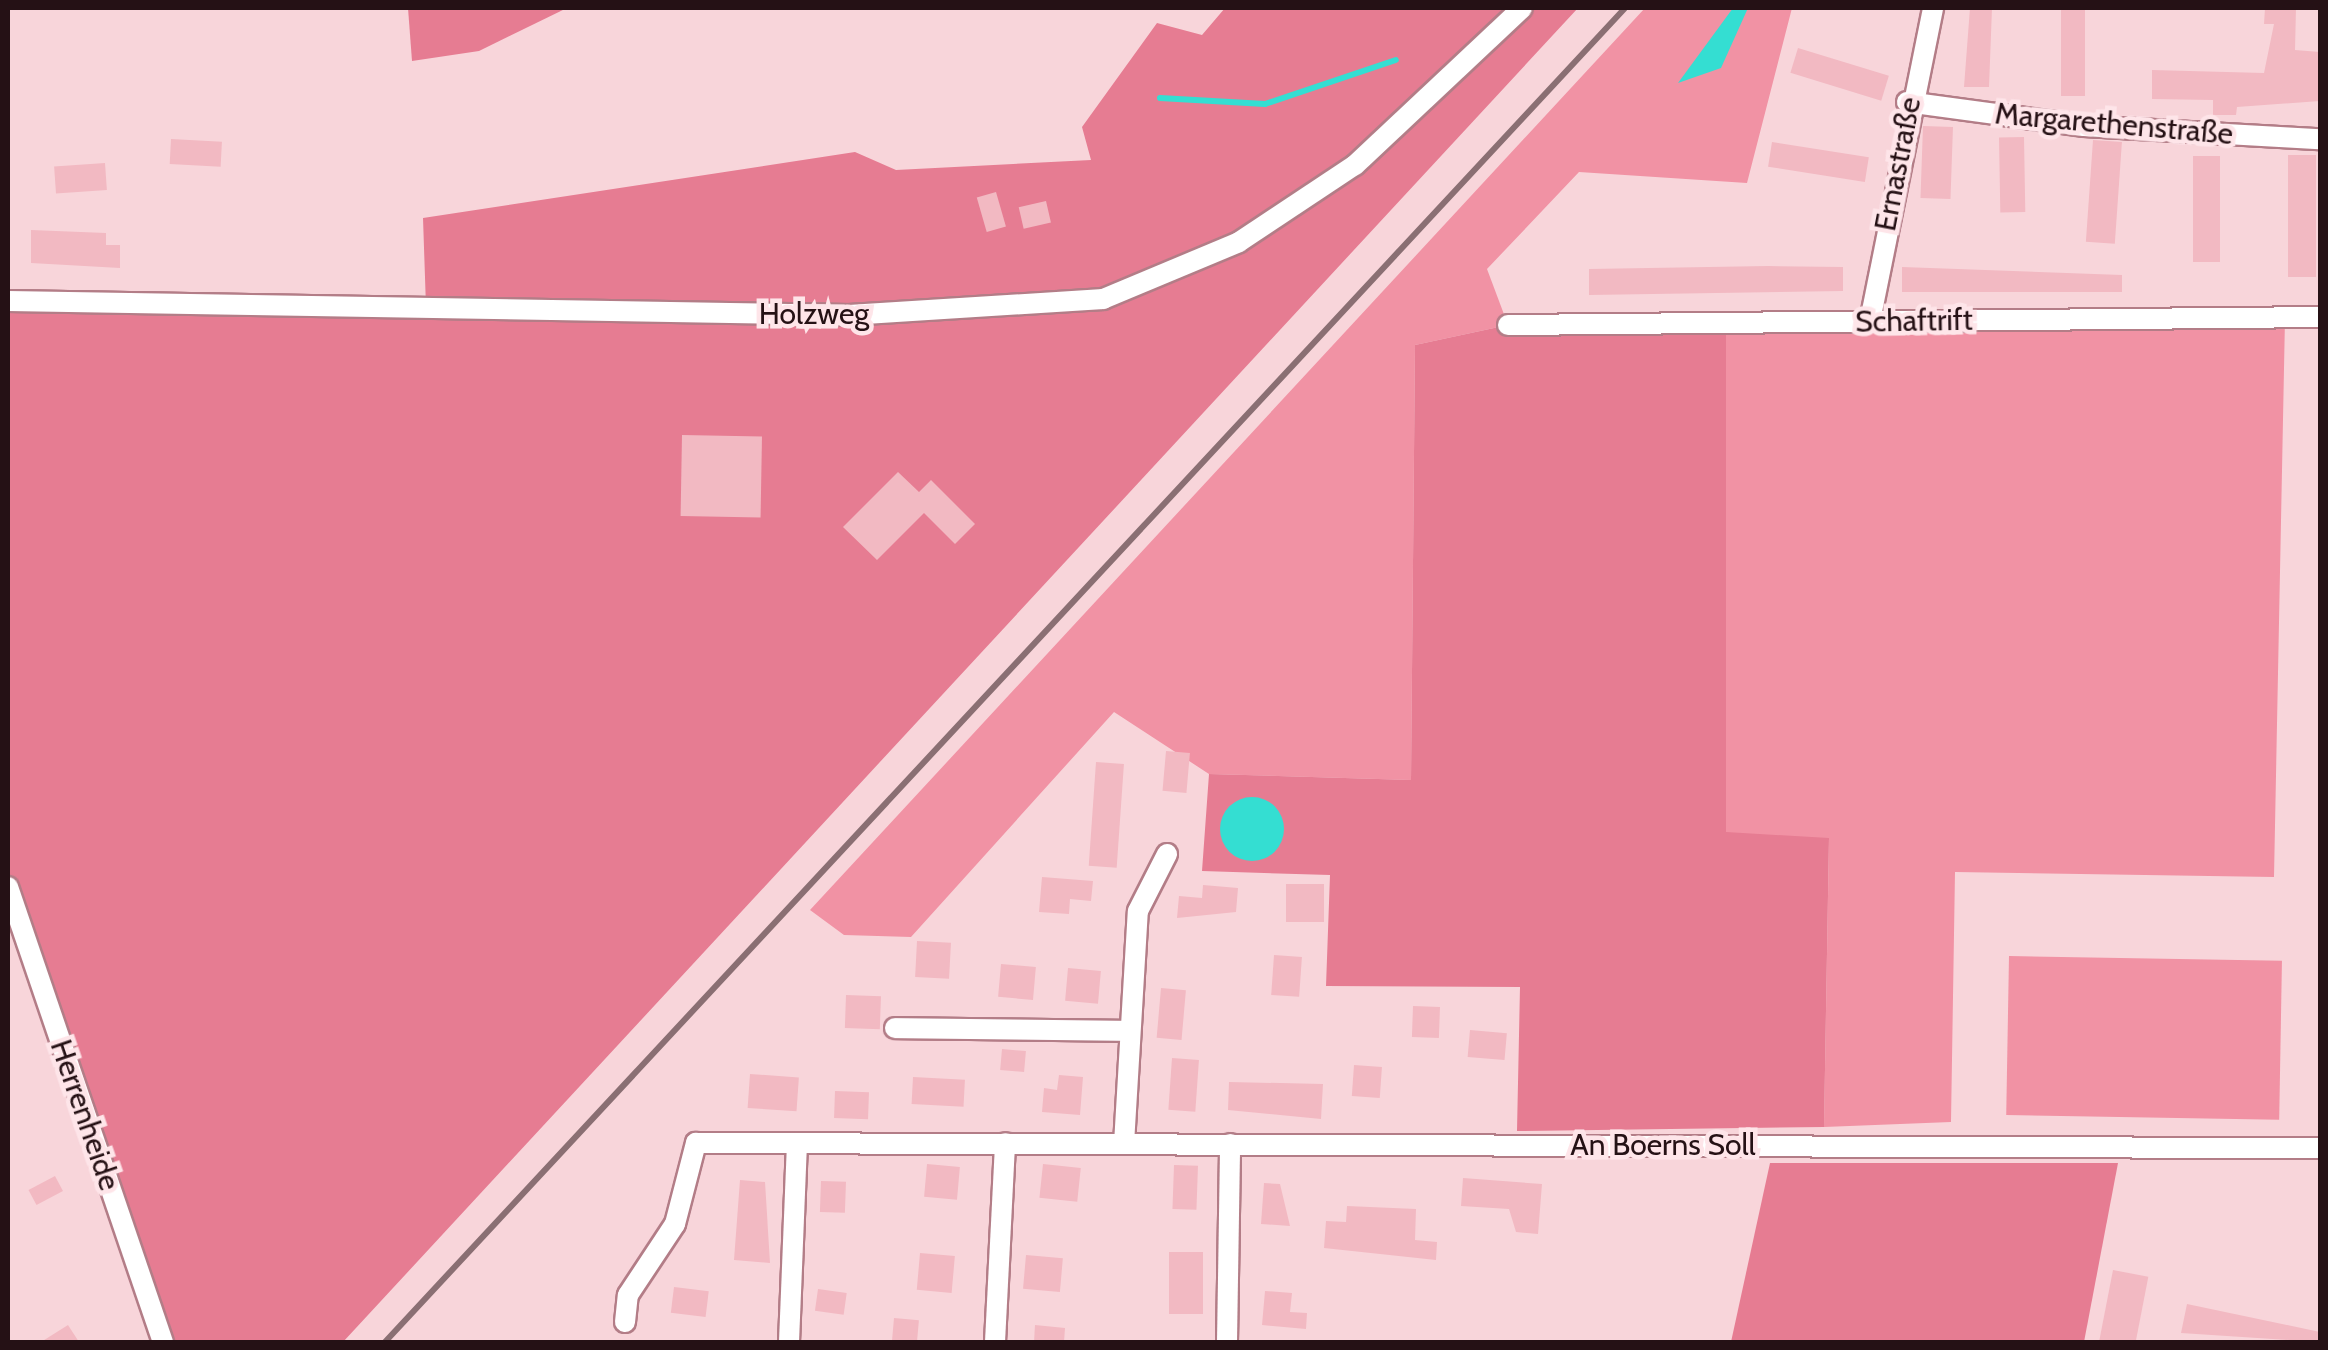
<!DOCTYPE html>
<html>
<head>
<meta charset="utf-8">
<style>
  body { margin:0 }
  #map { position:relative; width:2328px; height:1350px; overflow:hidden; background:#f8d5da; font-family:Cabin,sans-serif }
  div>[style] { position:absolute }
  .green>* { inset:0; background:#f192a4; transform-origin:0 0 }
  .forest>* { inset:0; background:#e67c92 }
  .water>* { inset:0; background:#34ded2 }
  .round { border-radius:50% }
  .stream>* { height:6px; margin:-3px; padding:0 3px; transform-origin:3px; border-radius:3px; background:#34ded2 }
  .building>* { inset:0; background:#f2b9c2; transform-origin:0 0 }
  .roads { filter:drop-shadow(2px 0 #b37d87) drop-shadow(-2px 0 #b37d87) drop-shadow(0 2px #b37d87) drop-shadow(0 -2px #b37d87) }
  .street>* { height:20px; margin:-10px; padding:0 10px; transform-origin:10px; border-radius:10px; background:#fff }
  .rail>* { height:6px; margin:-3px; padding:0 3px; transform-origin:3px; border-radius:3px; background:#8a6f73 }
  span { translate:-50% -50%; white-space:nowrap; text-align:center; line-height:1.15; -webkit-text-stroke:9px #fee5e9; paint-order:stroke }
  .street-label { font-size:30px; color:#251115 }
  .frame { position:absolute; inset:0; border:10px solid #251115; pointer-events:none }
</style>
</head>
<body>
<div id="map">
  <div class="green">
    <div style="clip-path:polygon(1645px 8px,1792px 8px,1747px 183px,1579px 172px,1487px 269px,1508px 325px,1415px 345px,1411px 780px,1209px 774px,1114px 712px,911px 937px,844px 935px,810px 910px)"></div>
    <div style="clip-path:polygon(2285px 318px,2274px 877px,1955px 872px,1951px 1122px,1824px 1127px,1829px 839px,1726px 833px,1726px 323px)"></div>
    <div style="left:2009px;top:956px;width:273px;height:159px;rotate:1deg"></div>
  </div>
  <div class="forest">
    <div style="clip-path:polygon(408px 8px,567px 8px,479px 51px,412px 61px)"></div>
    <div style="clip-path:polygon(1225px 8px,1578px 8px,343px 1342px,163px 1342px,8px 887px,8px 301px,426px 307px,423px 218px,855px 152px,896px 170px,1091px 160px,1082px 127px,1157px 23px,1202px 35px)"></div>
    <div style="clip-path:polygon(1726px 323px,1726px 832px,1829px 838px,1824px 1127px,1517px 1131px,1520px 987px,1326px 986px,1330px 875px,1202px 871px,1209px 774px,1411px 780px,1415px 345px,1508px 325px)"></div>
    <div style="clip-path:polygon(1770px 1163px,2118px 1163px,2084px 1342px,1731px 1342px)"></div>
  </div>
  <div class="water">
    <div style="clip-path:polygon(1733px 8px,1748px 8px,1721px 68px,1678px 83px)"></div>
    <div class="round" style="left:1220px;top:797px;width:64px;height:64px"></div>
  </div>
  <div class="stream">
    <div style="left:1160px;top:98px;width:105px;rotate:3.3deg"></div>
    <div style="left:1265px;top:104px;width:138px;rotate:-18.6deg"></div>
  </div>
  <div class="building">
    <div style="clip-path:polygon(1970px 8px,1992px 8px,1989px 87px,1964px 87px)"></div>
    <div style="left:2061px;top:8px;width:24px;height:88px"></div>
    <div style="clip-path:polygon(2265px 8px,2296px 8px,2295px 50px,2320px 52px,2320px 101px,2237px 107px,2236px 115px,2213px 115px,2213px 100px,2152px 99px,2152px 70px,2264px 73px,2274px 24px,2264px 24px)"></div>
    <div style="left:1798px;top:48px;width:95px;height:26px;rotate:17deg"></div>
    <div style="left:1923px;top:126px;width:30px;height:72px;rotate:2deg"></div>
    <div style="left:2024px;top:137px;width:75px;height:25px;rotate:89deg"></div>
    <div style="left:171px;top:139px;width:51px;height:25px;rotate:3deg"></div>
    <div style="left:2093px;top:140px;width:29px;height:102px;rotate:4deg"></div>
    <div style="left:1772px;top:142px;width:98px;height:25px;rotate:9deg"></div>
    <div style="left:2288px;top:155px;width:28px;height:122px"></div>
    <div style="left:2193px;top:156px;width:27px;height:106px"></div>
    <div style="left:105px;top:163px;width:27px;height:51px;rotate:86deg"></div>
    <div style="left:996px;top:192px;width:36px;height:20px;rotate:74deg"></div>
    <div style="left:1046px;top:201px;width:22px;height:28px;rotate:77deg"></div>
    <div style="clip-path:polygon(31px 230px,106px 233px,106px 245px,120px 245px,120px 268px,31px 263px)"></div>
    <div style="clip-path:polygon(1768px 266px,1843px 267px,1843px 291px,1589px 295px,1589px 269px)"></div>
    <div style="clip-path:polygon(1902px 267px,2122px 275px,2122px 292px,1902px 292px)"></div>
    <div style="left:682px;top:435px;width:80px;height:81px;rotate:1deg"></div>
    <div style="clip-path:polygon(898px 472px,919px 492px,931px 480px,975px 524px,955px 544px,924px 513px,877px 560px,843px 527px)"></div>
    <div style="left:1166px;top:751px;width:24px;height:40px;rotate:5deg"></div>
    <div style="left:1096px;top:762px;width:28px;height:104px;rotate:4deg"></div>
    <div style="clip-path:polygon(1042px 877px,1093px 881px,1091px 901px,1070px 899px,1069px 914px,1039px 912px)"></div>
    <div style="left:1286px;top:884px;width:38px;height:38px"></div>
    <div style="clip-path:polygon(1203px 885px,1238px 888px,1236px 912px,1177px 918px,1179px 896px,1202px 898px)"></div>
    <div style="left:917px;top:941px;width:34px;height:36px;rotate:3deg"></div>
    <div style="left:1274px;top:955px;width:28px;height:40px;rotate:4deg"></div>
    <div style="left:1001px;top:964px;width:35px;height:33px;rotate:5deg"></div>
    <div style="left:1068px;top:968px;width:33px;height:33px;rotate:5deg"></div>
    <div style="left:1161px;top:988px;width:25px;height:50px;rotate:5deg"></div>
    <div style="left:846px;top:995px;width:35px;height:33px;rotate:2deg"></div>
    <div style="left:1413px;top:1006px;width:27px;height:31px;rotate:2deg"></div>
    <div style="left:1470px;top:1030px;width:37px;height:27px;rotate:5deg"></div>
    <div style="left:1002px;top:1049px;width:24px;height:21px;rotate:5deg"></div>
    <div style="left:1172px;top:1058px;width:27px;height:52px;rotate:4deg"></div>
    <div style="left:1354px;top:1065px;width:28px;height:31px;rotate:4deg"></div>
    <div style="left:750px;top:1074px;width:49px;height:34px;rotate:4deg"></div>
    <div style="clip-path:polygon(1059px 1075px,1083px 1077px,1080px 1115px,1042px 1112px,1044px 1088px,1057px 1090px)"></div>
    <div style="left:913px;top:1077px;width:52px;height:27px;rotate:3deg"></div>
    <div style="clip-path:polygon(1229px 1082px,1323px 1084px,1321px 1119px,1228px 1110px)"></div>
    <div style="left:835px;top:1091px;width:34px;height:27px;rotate:2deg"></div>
    <div style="left:927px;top:1164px;width:33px;height:33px;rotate:5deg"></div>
    <div style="left:1043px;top:1164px;width:38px;height:34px;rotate:6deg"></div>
    <div style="left:1174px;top:1165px;width:24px;height:44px;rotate:2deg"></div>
    <div style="left:55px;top:1176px;width:17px;height:30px;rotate:62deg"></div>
    <div style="clip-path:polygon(1463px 1178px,1542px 1184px,1538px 1234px,1516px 1232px,1509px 1209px,1461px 1206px)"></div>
    <div style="clip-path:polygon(740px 1180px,765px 1182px,770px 1263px,734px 1260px)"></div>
    <div style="left:821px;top:1181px;width:25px;height:31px;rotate:2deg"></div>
    <div style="clip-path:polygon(1264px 1183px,1280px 1184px,1290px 1226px,1261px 1224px)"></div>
    <div style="clip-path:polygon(1347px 1206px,1416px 1209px,1415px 1240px,1437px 1242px,1436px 1260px,1324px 1248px,1326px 1221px,1346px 1222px)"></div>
    <div style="left:1169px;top:1252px;width:34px;height:62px"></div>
    <div style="left:920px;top:1253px;width:35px;height:37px;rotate:5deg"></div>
    <div style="left:1026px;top:1255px;width:37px;height:34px;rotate:5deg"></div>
    <div style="left:2113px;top:1270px;width:36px;height:73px;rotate:11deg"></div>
    <div style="left:674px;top:1287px;width:35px;height:26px;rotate:7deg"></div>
    <div style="left:818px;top:1289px;width:29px;height:22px;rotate:8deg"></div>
    <div style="clip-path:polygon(1265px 1291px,1292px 1293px,1290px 1312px,1307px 1313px,1306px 1329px,1262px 1325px)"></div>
    <div style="clip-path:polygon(2187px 1304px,2320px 1332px,2320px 1342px,2181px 1333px)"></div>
    <div style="left:894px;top:1318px;width:25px;height:24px;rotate:5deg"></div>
    <div style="clip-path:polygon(68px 1325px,79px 1342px,41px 1342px)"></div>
    <div style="clip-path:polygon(1035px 1325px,1065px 1328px,1064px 1342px,1034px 1342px)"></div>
  </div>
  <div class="roads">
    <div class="street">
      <div style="left:1907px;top:102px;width:179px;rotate:7.7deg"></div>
      <div style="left:2084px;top:126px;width:236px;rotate:3.2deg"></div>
      <div style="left:8px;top:301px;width:841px;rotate:0.95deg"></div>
      <div style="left:849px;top:315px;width:255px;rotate:-3.6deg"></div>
      <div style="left:1103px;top:299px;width:147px;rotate:-22.7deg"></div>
      <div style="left:1239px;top:242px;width:139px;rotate:-33.6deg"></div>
      <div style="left:1355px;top:165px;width:229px;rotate:-43.2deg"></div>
      <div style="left:1870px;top:321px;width:319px;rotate:-78.6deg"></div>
      <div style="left:1508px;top:325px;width:812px;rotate:-0.56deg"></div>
      <div style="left:8px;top:887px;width:481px;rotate:71.2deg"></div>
      <div style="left:895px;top:1028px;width:233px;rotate:0.7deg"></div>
      <div style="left:1124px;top:1144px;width:233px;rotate:-86.6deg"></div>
      <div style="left:1138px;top:911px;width:64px;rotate:-63deg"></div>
      <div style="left:625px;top:1322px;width:27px;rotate:-84deg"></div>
      <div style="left:628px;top:1295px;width:85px;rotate:-56.5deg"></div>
      <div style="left:675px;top:1224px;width:84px;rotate:-75.5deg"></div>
      <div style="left:696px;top:1143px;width:1624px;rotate:0.18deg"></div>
      <div style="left:789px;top:1342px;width:199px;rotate:-87.7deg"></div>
      <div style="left:995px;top:1342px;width:199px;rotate:-87.1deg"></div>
      <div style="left:1227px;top:1342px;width:198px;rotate:-89.1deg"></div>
    </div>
  </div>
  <div class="rail">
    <div style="left:385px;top:1342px;width:1821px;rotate:-47.09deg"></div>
  </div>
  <div class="street-label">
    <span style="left:2114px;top:124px;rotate:5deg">Margarethenstraße</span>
    <span style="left:1898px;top:164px;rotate:-79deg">Ernastraße</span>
    <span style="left:814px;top:314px">Holzweg</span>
    <span style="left:1914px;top:321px;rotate:-1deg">Schaftrift</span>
    <span style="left:85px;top:1115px;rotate:71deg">Herrenheide</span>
    <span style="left:1663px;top:1145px">An Boerns Soll</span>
  </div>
  <div class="frame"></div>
</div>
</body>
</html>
